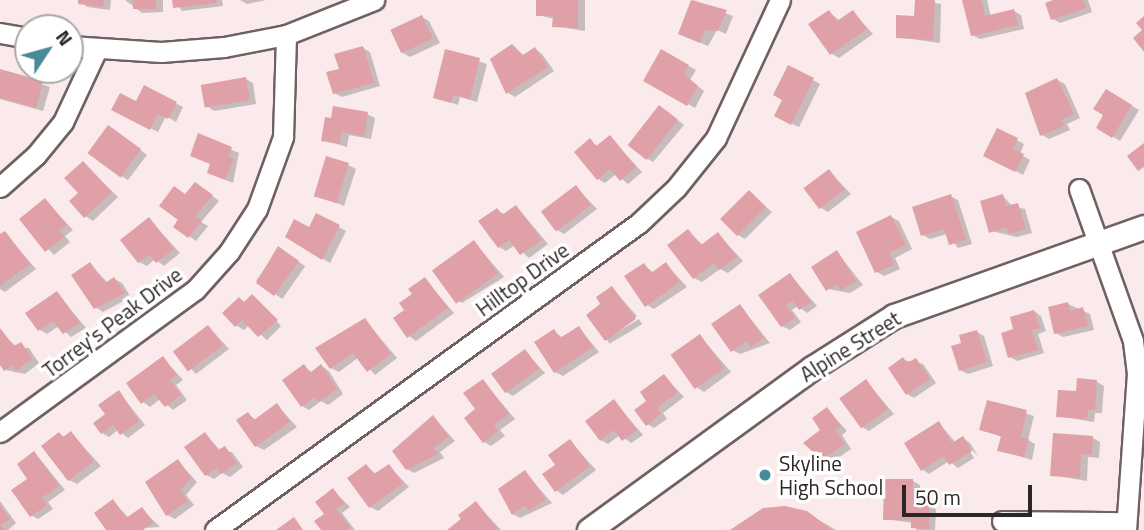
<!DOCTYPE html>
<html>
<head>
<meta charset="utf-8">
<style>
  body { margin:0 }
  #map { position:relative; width:1144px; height:530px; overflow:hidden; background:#faeaeb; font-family:"Titillium Web",sans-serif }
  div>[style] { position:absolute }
  .shadow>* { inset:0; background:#0003; transform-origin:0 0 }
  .building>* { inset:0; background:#dfa1a7; transform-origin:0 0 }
  .roads { filter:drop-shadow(2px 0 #6f6162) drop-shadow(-2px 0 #6f6162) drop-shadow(0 2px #6f6162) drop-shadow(0 -2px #6f6162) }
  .minor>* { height:19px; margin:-9.5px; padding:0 9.5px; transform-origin:9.5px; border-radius:9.5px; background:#fff }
  .tertiary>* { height:23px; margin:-11.5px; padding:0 11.5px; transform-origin:11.5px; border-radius:11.5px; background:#fff }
  .dots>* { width:19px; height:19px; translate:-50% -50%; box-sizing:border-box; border:4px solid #fff; border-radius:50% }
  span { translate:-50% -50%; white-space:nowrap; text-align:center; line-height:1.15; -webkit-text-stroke:7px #fff; paint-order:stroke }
  .street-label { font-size:21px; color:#2c2627 }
  .poi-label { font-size:21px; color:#2c2627 }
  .left { translate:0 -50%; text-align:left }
  .north { position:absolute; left:14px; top:14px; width:70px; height:70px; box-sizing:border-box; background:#fff; border:2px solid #aba8a9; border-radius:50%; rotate:54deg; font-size:19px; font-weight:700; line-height:28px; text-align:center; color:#2c2627 }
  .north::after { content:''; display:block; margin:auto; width:24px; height:32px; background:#478a99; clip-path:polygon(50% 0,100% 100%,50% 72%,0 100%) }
  .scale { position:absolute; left:902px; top:485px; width:130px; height:32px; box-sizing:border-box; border:4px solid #2c2627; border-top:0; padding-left:9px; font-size:21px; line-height:24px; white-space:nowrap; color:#2c2627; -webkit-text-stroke:5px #fff; paint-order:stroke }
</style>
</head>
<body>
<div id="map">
  <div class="shadow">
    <div style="clip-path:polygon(80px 0,111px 0,110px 10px,87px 7px)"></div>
    <div style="clip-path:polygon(163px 0,163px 12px,142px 13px,125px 0)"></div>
    <div style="clip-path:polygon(174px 0,222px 0,223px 6px,182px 11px)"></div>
    <div style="clip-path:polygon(240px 0,266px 0,247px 4px)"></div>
    <div style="clip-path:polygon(538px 0,585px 0,585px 31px,554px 26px,554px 19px,538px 15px)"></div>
    <div style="clip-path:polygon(693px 0,733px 16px,726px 34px,717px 30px,708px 46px,680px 34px)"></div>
    <div style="clip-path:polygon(916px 0,941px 4px,940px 43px,897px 37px,916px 18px)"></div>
    <div style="clip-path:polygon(964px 0,987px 0,991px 17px,1014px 11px,1021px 15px,1024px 29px,980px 39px,972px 35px)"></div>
    <div style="clip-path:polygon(1057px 0,1088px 0,1092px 12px,1060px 23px,1053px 19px)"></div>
    <div style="clip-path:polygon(829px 12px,840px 21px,853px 12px,873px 34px,839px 58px,832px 54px)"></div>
    <div style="clip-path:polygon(422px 17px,429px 21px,440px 43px,410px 57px,403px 53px)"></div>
    <div style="clip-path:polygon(512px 46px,522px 55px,535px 49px,542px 54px,554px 71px,515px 97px,508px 93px)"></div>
    <div style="clip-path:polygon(363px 48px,370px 52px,380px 86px,342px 97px,334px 93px,341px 70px)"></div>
    <div style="clip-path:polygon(446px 51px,487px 64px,477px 102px,460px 97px,458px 105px,435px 97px)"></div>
    <div style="clip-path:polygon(662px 51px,696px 70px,690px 80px,704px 91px,695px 108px,646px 81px)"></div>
    <div style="clip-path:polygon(0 71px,50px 87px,43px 111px,0 99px)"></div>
    <div style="clip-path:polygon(246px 79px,253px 83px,256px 104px,214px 111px,207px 106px)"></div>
    <div style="clip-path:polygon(813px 80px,820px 84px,799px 127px,783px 120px)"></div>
    <div style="clip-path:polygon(1057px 80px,1065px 84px,1080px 118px,1067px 124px,1070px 130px,1049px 139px,1042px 135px)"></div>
    <div style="clip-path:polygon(145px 88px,183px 107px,176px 122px,166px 116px,158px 132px,120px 113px,137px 104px)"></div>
    <div style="clip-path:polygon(1107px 91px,1139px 110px,1120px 141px,1098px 127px,1106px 115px)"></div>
    <div style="clip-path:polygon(667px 111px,684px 125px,653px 162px,646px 158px)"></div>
    <div style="clip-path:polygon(367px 114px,375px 118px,371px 139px,349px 135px,347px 147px,323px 140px)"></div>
    <div style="clip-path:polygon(998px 130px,1024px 144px,1020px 154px,1030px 160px,1023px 175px,993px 159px)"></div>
    <div style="clip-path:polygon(116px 131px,147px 155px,128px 180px,121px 176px)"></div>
    <div style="clip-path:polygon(199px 136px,239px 153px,233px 183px,216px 176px)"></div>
    <div style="clip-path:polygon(610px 137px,642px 172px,628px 184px,616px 174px,605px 183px,598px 179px,590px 141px,599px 147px)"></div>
    <div style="clip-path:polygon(83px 163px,118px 197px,93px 221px,85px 216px,80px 193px)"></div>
    <div style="clip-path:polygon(348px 165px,356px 169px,344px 206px,316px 195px)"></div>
    <div style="clip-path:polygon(829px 171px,851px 194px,828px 212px,821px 208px)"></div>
    <div style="clip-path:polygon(576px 187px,597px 209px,564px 234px,557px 230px)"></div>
    <div style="clip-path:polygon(202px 188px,219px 201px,201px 222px,208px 226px,196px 241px,175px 226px,186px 196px)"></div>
    <div style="clip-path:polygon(749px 192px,772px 212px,745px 239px,738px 235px)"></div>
    <div style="clip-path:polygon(950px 196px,958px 200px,972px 244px,958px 248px,947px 234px,930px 239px,923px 235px)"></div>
    <div style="clip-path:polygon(1003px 196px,1012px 206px,1025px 209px,1032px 233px,1017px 237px,991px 231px)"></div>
    <div style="clip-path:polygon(45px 200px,73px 230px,65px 236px,70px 242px,54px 255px,21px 220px)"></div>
    <div style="clip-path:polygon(517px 207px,548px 244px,529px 258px,515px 245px,506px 251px,499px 247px,497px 210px,504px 214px)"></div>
    <div style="clip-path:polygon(317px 215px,346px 231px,330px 263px,287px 237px,309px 230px)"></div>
    <div style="clip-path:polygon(891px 217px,899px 221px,912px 249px,895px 258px,900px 269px,884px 276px,877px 272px)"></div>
    <div style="clip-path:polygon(149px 219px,180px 253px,164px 266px,155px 259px,147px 266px,139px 262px)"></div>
    <div style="clip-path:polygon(688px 231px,703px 245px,718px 234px,743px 261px,728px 273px,720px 269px,702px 282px,694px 278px)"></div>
    <div style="clip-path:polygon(5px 233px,36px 269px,5px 292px,0 289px,0 237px)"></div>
    <div style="clip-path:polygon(474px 242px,504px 277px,462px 303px,455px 299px)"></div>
    <div style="left:279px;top:248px;width:32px;height:40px;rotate:35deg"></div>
    <div style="clip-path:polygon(837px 252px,863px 285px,850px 293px,828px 289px)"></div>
    <div style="clip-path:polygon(90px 264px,108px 283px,114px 279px,122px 283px,131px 297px,103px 312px,95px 307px)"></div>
    <div style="clip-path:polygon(666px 264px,687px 287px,654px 309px,647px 305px,644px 265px,654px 273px)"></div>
    <div style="clip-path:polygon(790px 275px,817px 306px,807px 313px,798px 306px,792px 310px,801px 322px,790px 330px,782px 326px)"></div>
    <div style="clip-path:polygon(425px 279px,454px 313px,416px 341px,409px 336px,406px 311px)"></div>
    <div style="clip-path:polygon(612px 288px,637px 316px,607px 340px,588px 315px,603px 304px)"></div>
    <div style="clip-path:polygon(57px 293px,86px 328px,71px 337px,59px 326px,47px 334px,40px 330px)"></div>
    <div style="clip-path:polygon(253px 296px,281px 326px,267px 340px,249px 325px,244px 330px,237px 326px,225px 313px,240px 299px,246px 303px)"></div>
    <div style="clip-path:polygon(1068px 304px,1090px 314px,1094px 330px,1063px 337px,1056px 333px)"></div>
    <div style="clip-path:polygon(740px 306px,770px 343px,740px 354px,732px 350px)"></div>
    <div style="clip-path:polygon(1034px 311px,1041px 316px,1046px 331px,1038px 334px,1044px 353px,1017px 361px,1010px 357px,1016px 330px)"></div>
    <div style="left:639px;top:319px;width:6px;height:38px;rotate:59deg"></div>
    <div style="clip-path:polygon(365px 320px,397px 358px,375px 375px,359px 357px,339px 372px,331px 368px)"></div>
    <div style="clip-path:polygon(209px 327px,229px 349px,196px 374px,175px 352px)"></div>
    <div style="clip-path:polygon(579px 328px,599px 352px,563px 376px,555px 372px,554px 331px,563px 338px)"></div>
    <div style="clip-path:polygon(0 332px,17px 347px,29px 348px,39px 363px,25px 374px,5px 370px,0 362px)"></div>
    <div style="clip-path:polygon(977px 332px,984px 336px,993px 366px,968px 374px,960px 370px,963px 344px)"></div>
    <div style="clip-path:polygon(700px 336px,731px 372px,704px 392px,696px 387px)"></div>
    <div style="clip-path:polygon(525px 351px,545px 373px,513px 396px,505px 391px)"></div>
    <div style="clip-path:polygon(163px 358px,183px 380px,176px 385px,187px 400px,173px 410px,160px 399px,150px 407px,143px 402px)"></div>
    <div style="clip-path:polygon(904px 360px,923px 364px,936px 383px,914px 398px,907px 394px)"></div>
    <div style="clip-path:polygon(304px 366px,313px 373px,322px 366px,329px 371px,343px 394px,328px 405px,321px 401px,309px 410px,302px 406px)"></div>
    <div style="clip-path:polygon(664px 376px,684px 397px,663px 413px,667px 419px,654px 428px,647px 424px,649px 401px)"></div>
    <div style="clip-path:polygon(483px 381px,515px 419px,500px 430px,505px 436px,491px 446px,484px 442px,477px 410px)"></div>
    <div style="clip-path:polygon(866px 381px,894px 414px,869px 431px,862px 427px)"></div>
    <div style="clip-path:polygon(1097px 382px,1104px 386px,1102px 413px,1095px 413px,1094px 422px,1057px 416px,1078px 393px)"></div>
    <div style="clip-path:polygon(119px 392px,145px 425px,128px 438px,118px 430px,109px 437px,102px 433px)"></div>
    <div style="clip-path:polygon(614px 401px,643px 435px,631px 443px,620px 435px,608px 444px,601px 440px)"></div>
    <div style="clip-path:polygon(988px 402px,1034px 416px,1028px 440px,1035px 444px,1032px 460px,999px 450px,1002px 437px,981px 430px)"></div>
    <div style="clip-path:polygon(277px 405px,297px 427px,264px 450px,256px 446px,248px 414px,256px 420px)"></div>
    <div style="clip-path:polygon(827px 409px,847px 431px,842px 435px,851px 449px,831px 463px,823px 459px)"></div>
    <div style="clip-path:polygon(433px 417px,455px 441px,440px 452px,444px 458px,414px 473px,407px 469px)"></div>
    <div style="clip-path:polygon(939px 423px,956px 443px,963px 438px,970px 443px,978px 456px,964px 442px,974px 458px,958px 468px,949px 461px,929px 474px,922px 469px)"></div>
    <div style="clip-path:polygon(71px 433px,101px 466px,77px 484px,69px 480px,59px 434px,65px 437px)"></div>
    <div style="clip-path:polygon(205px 434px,221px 451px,232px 452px,243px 467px,230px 477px,222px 473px,214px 479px,206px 475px)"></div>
    <div style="clip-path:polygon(1093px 438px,1100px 442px,1099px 458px,1088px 457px,1087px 481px,1052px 475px)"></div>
    <div style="clip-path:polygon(570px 441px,596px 470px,563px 495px,556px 490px,557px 465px)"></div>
    <div style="clip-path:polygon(35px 453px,65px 490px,48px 502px,53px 509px,38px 519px,31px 515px,30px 479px)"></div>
    <div style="clip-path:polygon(178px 461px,197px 482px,186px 495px,194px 505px,175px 519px,167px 515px)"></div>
    <div style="clip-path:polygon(367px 466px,377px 475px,389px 466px,409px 487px,378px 511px,370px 507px)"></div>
    <div style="clip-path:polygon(525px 472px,552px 503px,520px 518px,513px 514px)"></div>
    <div style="clip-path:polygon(913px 481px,920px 485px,920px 505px,936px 509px,935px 530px,917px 530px,913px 523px,885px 519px)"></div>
    <div style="clip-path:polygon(333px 490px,350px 507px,342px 513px,355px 530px,323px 530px)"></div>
    <div style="clip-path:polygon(0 501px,16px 523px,8px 530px,0 530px)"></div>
    <div style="clip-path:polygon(113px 501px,129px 518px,142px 509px,160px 527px,108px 530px)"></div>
    <div style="clip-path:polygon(476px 503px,501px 530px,450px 530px)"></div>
    <div style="clip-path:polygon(764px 510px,807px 513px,836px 530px,733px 530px)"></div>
  </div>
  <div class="building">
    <div style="clip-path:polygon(78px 0,104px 0,103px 7px,78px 4px)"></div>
    <div style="left:133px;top:0;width:23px;height:9px"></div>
    <div style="clip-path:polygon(172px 0,216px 0,217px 3px,173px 8px)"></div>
    <div style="clip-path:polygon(536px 0,578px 0,578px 28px,552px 27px,553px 16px,536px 16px)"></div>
    <div style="clip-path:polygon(691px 0,727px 10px,718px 31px,705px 30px,700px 43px,678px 34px)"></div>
    <div style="clip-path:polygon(915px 0,935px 0,933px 40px,896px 38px,896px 15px,914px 16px)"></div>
    <div style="clip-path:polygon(962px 0,981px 0,985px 16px,1014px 9px,1018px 25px,971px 36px)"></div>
    <div style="clip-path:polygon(1053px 0,1083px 0,1086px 8px,1051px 20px,1045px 3px)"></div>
    <div style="clip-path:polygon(829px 10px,837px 21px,853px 10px,867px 29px,830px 55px,808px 24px)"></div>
    <div style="left:422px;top:15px;width:26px;height:35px;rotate:65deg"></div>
    <div style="clip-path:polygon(1144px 16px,1144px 52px,1133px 38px,1142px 30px,1136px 23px)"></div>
    <div style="clip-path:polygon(512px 44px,523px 55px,535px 47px,548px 67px,506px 94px,490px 59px)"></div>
    <div style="clip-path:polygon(363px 46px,374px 83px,333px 94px,326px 72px,339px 69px,334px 54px)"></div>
    <div style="clip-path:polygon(445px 49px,480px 58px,470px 99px,453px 95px,451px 103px,433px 98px)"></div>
    <div style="clip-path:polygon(661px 49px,689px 65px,684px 74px,698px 86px,687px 106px,643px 81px)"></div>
    <div style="clip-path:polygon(788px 65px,814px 78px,791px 125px,774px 116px,782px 100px,773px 95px)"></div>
    <div style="clip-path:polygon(0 69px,43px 81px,36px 108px,0 98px)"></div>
    <div style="left:246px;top:77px;width:23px;height:46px;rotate:80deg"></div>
    <div style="clip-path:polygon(1057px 78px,1074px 114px,1061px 120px,1064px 126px,1040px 136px,1025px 93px)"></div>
    <div style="clip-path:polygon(144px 85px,177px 102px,168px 119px,158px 114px,150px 130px,111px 110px,120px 93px,136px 101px)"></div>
    <div style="clip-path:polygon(1106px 89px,1132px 105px,1112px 138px,1096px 128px,1103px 115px,1093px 109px)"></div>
    <div style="left:659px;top:105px;width:24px;height:51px;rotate:38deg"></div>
    <div style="clip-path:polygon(333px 106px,368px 112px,364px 136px,341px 132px,340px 144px,321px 141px,325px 117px,331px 118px)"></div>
    <div style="left:108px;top:125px;width:41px;height:35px;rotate:36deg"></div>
    <div style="clip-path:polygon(997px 128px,1018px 138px,1013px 149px,1024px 154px,1015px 172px,983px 156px)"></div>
    <div style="clip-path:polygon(198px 133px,232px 147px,229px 157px,234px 159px,225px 180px,207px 173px,210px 164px,190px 156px)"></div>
    <div style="clip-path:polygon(610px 135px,636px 167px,620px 181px,610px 169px,597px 180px,574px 152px,590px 138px,596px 146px)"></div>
    <div style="clip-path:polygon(1144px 143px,1144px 167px,1138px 171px,1127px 156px)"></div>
    <div style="left:326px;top:156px;width:24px;height:42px;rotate:17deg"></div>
    <div style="clip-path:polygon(83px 161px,112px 192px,84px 218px,69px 201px,78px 193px,64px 178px)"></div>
    <div style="left:829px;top:169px;width:26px;height:32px;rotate:53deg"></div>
    <div style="clip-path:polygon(195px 182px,213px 195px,195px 216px,202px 221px,188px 238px,173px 227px,178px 220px,159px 206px,174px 186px,185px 194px)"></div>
    <div style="left:576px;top:185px;width:25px;height:44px;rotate:53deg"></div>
    <div style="left:749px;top:190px;width:24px;height:41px;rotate:45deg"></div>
    <div style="clip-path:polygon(951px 194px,966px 240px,949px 245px,944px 229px,921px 236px,912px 207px)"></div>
    <div style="clip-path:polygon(1003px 194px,1006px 206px,1018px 203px,1026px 229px,1009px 234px,1006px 227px,989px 233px,980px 201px)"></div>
    <div style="clip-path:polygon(45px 198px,67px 225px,59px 231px,64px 237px,45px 252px,19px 219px)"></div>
    <div style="clip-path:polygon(516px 205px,542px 240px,520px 255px,509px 240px,498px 248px,478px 221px,497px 208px,502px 215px)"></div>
    <div style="clip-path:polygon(316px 213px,340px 225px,322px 260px,285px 237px,294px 219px,309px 227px)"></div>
    <div style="clip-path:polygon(891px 215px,906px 245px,889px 253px,894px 265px,875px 273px,856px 232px)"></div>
    <div style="clip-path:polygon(149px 217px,174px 249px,156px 263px,149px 255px,138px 263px,120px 240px)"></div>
    <div style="clip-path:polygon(688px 229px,701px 245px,718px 232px,737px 257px,719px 270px,714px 263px,693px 279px,667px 245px)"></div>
    <div style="clip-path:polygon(5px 231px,30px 264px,0 286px,0 234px)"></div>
    <div style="left:474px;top:240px;width:41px;height:52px;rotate:54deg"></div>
    <div style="clip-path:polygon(278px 246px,299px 261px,274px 296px,256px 283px)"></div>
    <div style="clip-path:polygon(837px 250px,856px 281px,841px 290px,837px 284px,826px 291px,811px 267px)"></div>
    <div style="clip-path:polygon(90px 262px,105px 283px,114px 277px,125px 293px,94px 309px,71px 275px)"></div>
    <div style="clip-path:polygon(666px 262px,680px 282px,645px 307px,624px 276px,644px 263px,651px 273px)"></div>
    <div style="clip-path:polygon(790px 273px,811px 302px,799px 310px,793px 301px,786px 305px,795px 318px,781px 327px,758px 295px)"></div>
    <div style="clip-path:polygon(425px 277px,448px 308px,407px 338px,393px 318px,404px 310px,399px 303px,412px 294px,408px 289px)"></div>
    <div style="clip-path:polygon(612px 286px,636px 319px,605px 341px,586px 315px,600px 304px,596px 297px)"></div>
    <div style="clip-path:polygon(57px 291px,80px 323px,63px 334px,53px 321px,38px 331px,25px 313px)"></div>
    <div style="clip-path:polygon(252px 294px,278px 320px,258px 337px,242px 320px,235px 327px,222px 313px,239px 297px,244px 302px)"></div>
    <div style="clip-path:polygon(1068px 302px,1070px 311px,1083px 307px,1088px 326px,1054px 334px,1048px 307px)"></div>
    <div style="clip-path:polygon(740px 304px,764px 338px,751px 347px,746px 341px,731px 352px,711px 324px)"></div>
    <div style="clip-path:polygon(1034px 310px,1040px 328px,1032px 330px,1038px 350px,1008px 358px,1001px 333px,1013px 329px,1010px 317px)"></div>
    <div style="clip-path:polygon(365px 318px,391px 354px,367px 372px,353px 353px,330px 369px,315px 348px)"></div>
    <div style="left:208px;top:325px;width:25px;height:44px;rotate:53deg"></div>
    <div style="clip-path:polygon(579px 326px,593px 347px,554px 373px,534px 342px,554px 329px,560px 338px)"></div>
    <div style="clip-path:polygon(0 328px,14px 346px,21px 342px,32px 358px,16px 371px,12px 365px,4px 371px,0 365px)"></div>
    <div style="clip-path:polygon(977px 330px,987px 362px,959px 371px,951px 346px,961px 343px,959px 335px)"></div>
    <div style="left:700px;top:334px;width:42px;height:36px;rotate:55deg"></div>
    <div style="left:525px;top:349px;width:24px;height:42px;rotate:54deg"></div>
    <div style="clip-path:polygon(163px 356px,177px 375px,170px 380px,181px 395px,165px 407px,154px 394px,141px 404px,126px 383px)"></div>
    <div style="clip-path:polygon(903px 357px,907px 363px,916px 358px,930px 379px,906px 395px,888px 368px)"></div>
    <div style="clip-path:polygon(304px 364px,310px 373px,321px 364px,337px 389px,319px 402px,315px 397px,301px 407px,282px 380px)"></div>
    <div style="clip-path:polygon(664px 374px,678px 392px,657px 408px,661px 414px,646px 426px,634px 410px,646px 401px,640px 392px)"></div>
    <div style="clip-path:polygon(1077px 378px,1097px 380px,1095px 410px,1088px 410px,1087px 419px,1056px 417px,1058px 390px,1076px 391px)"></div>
    <div style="clip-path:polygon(483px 379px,509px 414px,494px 425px,498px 431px,483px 443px,464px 418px,475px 409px,463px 393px)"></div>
    <div style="left:866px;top:379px;width:37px;height:33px;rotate:54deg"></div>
    <div style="clip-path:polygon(119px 390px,139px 421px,120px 435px,113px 425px,101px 434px,93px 423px,105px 414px,98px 405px)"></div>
    <div style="clip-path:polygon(614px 399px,637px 430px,622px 441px,614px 430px,600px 441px,585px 421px)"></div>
    <div style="clip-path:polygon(987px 400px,1027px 410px,1021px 437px,1029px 439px,1024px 457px,997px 451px,1001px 436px,979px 430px)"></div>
    <div style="clip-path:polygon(277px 403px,290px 422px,255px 447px,236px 420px,248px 412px,254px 420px)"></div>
    <div style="clip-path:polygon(827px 407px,841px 426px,835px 430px,845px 444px,822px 460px,803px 443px,820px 430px,812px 418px)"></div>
    <div style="clip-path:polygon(433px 415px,449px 436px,434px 448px,438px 454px,406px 470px,392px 451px)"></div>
    <div style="clip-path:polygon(939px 421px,952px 443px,963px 436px,972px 451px,949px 465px,944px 456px,921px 471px,904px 443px)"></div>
    <div style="clip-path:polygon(71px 431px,94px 461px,68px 481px,41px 446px,59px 432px,63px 437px)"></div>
    <div style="clip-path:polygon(205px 432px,218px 450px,225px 446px,237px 463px,221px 474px,217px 468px,205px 476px,184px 447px)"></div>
    <div style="clip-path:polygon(1053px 433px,1093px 436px,1092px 455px,1081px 454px,1080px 478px,1050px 476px)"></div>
    <div style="clip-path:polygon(570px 439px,590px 466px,555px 492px,542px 474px,555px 465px,548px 455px)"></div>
    <div style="clip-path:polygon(34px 451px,59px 486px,42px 498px,47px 505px,30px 517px,11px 490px,27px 479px,17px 464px)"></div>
    <div style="clip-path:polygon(178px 459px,191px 478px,180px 490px,188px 501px,166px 516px,145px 482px)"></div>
    <div style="clip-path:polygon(366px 464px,374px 474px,389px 464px,403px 483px,369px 508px,347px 478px)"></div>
    <div style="clip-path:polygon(525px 470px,546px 499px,529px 511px,525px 505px,512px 515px,498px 489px)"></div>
    <div style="clip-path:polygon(884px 479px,913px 479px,913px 503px,929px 503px,929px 529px,911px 528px,911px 520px,883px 520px)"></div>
    <div style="clip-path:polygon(333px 488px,344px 503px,336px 509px,350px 527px,347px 530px,321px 530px,314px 521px,324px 514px,315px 502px)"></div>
    <div style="clip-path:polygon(113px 499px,126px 518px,142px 507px,153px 522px,143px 530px,106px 530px,94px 513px)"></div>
    <div style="clip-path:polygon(476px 501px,498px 530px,447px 530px,461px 519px,458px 515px)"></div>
    <div style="clip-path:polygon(0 505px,10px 519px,1px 525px,5px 530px,0 530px)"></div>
    <div style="clip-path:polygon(785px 506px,807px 511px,832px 530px,730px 530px,763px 508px)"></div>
    <div style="clip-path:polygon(294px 517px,303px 530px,276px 530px)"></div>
  </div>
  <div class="roads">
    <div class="minor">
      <div style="left:0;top:33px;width:28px;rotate:10deg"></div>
      <div style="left:70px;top:46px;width:91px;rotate:3.8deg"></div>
      <div style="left:161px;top:52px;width:63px;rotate:-4.5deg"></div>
      <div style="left:224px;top:47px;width:63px;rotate:-11deg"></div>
      <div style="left:286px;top:35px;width:95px;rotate:-21.7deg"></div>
      <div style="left:0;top:187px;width:48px;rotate:-41.6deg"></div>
      <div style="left:36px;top:155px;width:43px;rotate:-50.7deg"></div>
      <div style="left:63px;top:122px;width:81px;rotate:-65deg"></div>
      <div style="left:1079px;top:189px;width:161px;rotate:70.4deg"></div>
      <div style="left:1133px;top:341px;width:32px;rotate:83deg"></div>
      <div style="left:1137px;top:373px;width:157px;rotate:94deg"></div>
      <div style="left:0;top:432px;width:241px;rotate:-36.1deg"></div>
      <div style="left:195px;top:290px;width:51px;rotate:-48.2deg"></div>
      <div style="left:229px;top:252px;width:51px;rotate:-56.9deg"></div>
      <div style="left:257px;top:209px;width:77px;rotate:-70.1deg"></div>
      <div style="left:283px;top:137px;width:102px;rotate:-88.3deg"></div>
      <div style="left:1002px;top:521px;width:124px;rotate:0.5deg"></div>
      <div style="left:215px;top:530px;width:523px;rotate:-35.91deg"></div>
      <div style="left:639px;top:223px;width:51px;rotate:-43.4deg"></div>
      <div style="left:676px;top:188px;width:64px;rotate:-51.3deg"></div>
      <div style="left:716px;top:138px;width:152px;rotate:-65.1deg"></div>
    </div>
    <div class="tertiary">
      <div style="left:589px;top:530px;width:276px;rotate:-36deg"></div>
      <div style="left:812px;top:368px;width:97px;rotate:-32.4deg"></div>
      <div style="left:894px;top:316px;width:265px;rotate:-19.6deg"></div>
    </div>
  </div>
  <div class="dots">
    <div style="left:765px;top:475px;background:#478a99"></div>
  </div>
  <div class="street-label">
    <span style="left:522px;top:279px;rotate:-36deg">Hilltop Drive</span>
    <span style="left:112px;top:322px;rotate:-37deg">Torrey's Peak Drive</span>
    <span style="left:850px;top:346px;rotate:-32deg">Alpine Street</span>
  </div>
  <div class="poi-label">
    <span class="left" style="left:779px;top:475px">Skyline<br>High School</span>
  </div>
  <div class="north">N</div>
  <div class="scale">50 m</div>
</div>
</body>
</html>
